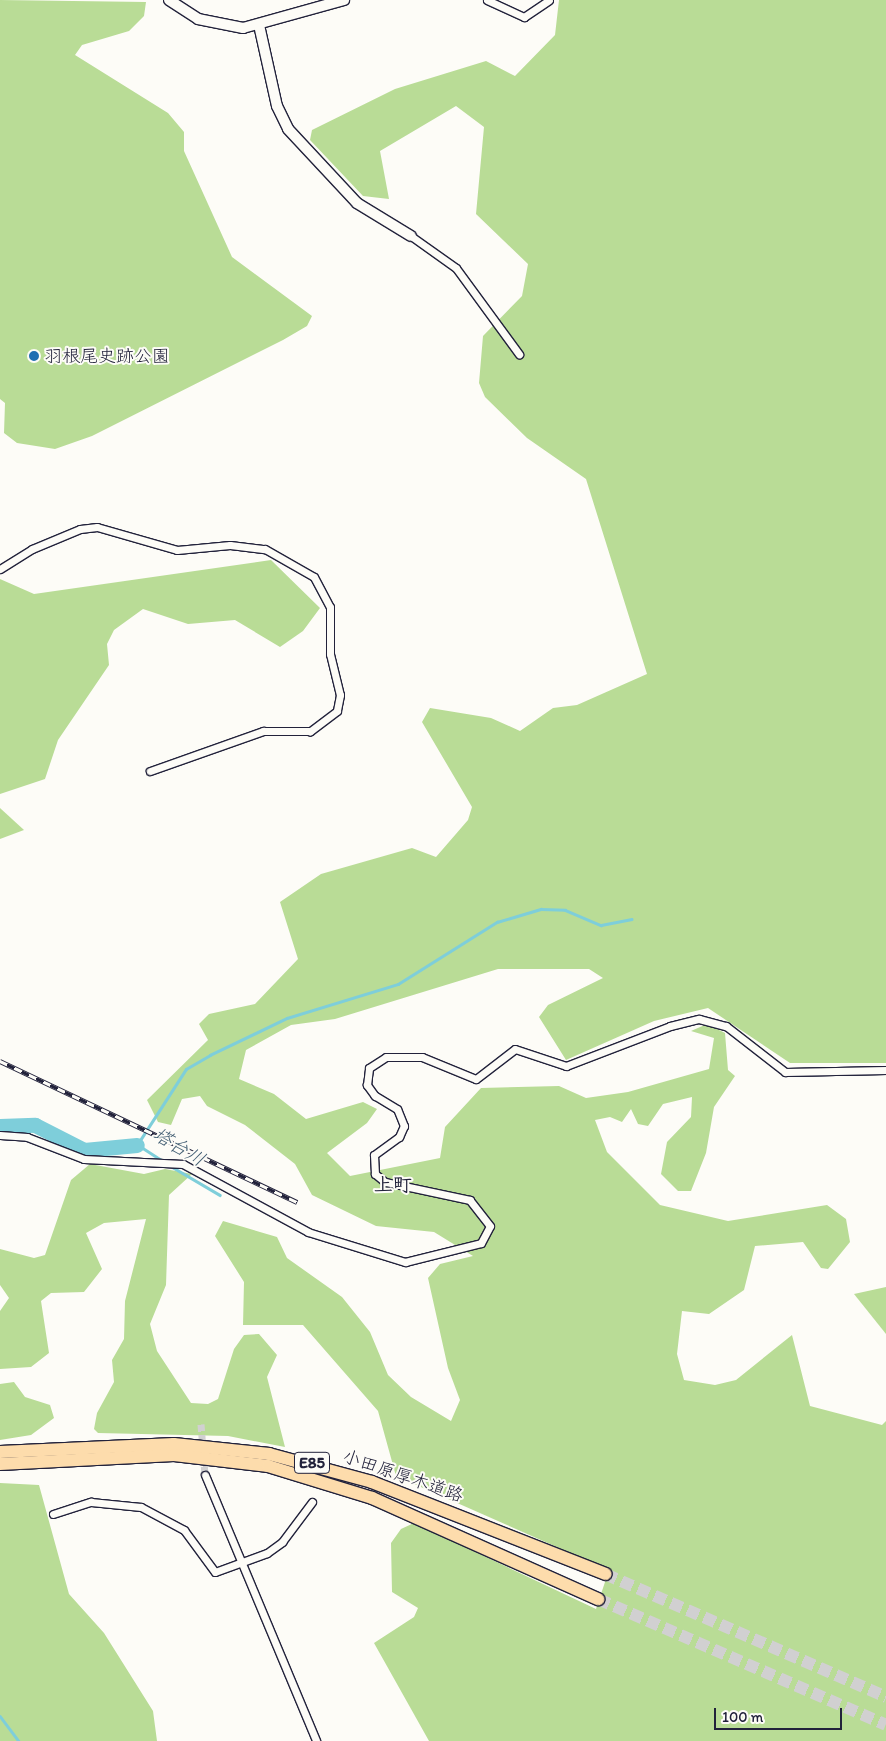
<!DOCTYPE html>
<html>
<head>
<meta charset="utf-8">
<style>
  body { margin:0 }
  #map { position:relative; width:886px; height:1741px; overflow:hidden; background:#fdfcf7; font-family:Itim,"Klee One",sans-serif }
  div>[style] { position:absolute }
  .green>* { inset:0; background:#b9dc96 }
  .stream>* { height:2.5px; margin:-1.25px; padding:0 1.25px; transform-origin:1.25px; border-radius:1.25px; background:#7eceda }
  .river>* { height:15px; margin:-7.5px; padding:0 7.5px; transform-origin:7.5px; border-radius:7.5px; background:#7eceda }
  .street-tunnel>* { height:7px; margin-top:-3.5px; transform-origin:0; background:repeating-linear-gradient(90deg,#d1d0d1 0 7px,transparent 0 10.5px) }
  .highway-tunnel>* { height:12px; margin-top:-6px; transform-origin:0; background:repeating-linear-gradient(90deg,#d1d0d1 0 12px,transparent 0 18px) }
  .roads { filter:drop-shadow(1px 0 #22223b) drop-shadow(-1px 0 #22223b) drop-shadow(0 1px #22223b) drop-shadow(0 -1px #22223b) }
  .street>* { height:7px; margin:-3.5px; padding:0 3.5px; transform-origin:3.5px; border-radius:3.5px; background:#fdfcf7 }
  .secondary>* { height:10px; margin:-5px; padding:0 5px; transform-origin:5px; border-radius:5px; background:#fdfcf7 }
  .highway>* { height:12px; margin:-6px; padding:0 6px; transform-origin:6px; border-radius:6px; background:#fddcac }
  .rail>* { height:4.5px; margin-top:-2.25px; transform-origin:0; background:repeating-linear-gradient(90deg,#fdfcf7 0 8px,#22223b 0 16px); box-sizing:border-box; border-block:1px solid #22223b }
  .dots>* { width:14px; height:14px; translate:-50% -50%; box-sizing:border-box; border:2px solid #fdfcf7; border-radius:50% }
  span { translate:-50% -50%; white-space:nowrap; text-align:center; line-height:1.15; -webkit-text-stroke:4px #fdfcf7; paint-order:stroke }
  .shield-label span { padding:1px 4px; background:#fdfcf7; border:1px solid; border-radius:4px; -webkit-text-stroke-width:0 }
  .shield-label { font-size:16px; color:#22223b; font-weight:700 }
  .poi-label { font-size:18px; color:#22223b }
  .left { translate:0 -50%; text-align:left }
  .street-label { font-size:18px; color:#22223b }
  .water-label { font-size:19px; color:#425e73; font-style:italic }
  .neighbourhood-label { font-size:19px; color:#22223b; font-weight:700 }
  .scale { position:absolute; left:714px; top:1708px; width:128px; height:22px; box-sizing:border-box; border:2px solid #22223b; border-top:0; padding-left:6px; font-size:15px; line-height:18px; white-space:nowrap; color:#22223b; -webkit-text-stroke:4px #fdfcf7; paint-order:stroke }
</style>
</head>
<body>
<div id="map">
  <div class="green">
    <div style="clip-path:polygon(0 0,146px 2px,144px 16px,129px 31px,82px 45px,75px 55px,168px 113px,184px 132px,184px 151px,232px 257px,312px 316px,307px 326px,283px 340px,92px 436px,55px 449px,17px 443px,4px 433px,5px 403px,0 399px)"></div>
    <div style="clip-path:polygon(559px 0,886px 0,886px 1063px,790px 1063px,708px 1008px,654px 1021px,566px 1060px,539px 1017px,548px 1005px,603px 978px,589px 969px,498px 969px,335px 1019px,291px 1025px,246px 1050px,239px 1079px,274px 1094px,306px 1119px,363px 1102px,377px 1109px,367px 1123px,327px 1153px,350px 1176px,440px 1158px,445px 1127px,481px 1088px,559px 1086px,586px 1098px,628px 1092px,709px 1069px,714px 1038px,691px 1031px,707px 1024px,725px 1033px,728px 1070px,735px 1076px,714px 1107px,706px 1153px,691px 1191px,678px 1191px,661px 1174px,667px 1142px,691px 1117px,692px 1097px,663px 1104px,648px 1126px,638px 1124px,631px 1109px,622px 1122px,610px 1117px,595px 1120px,607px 1152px,660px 1205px,728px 1221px,827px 1205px,846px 1219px,850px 1242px,828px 1269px,821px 1268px,803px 1242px,755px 1246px,744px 1290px,709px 1314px,682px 1311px,677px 1354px,684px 1380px,715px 1385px,736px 1380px,792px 1335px,810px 1406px,882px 1425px,886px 1421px,886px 1741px,429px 1741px,374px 1643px,414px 1617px,418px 1608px,392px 1592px,391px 1543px,401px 1529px,414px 1523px,596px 1609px,609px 1570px,396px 1476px,378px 1411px,303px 1325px,243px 1325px,244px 1282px,215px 1236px,223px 1221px,277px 1237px,287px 1258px,342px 1297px,370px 1332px,388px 1375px,411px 1397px,451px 1421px,460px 1400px,448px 1368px,428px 1278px,440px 1264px,473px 1256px,434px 1232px,376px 1226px,312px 1195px,295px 1164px,245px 1125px,207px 1106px,200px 1096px,182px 1099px,171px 1125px,158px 1122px,147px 1100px,208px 1040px,199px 1024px,209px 1014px,255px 1004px,298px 959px,280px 902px,321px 874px,412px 848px,436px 857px,468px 820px,472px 807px,422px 722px,430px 708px,491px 718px,520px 731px,553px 708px,577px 705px,647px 674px,586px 479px,527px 438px,485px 397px,479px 383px,483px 336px,522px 296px,528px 264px,476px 214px,484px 127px,456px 106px,380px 151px,389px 199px,363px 196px,310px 140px,312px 130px,395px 89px,486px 61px,515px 76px,555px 35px)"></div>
    <div style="clip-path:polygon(271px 560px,320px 608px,303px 631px,280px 647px,235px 620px,188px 624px,143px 609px,114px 630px,107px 644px,109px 665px,58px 740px,45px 779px,0 794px,0 579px,34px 594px)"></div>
    <div style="clip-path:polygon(0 808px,24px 830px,0 839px)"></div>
    <div style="clip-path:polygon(90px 1164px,144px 1174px,165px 1169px,192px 1174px,169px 1195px,166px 1285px,150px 1324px,157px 1351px,191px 1403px,208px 1404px,218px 1399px,234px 1349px,244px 1335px,259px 1334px,277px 1355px,267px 1377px,285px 1447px,228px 1436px,98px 1433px,94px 1429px,97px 1413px,114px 1382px,112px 1360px,124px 1339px,125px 1301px,146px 1219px,104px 1223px,86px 1233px,102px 1269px,84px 1292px,51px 1293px,41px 1301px,49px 1353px,31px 1367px,0 1369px,0 1311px,9px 1298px,0 1285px,0 1249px,34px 1258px,45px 1255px,71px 1180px)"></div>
    <div style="clip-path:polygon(886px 1287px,886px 1334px,854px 1294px)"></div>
    <div style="clip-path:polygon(14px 1382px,25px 1397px,50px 1405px,54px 1418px,31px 1435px,0 1440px,0 1384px)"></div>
    <div style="clip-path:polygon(0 1483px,39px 1485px,69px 1594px,104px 1633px,153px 1711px,157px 1741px,0 1741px)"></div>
  </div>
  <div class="stream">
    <div style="left:162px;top:1161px;width:30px;rotate:-147deg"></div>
    <div style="left:137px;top:1145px;width:90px;rotate:-57.2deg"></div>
    <div style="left:186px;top:1069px;width:28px;rotate:-30deg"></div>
    <div style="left:210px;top:1055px;width:85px;rotate:-25.7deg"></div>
    <div style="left:287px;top:1018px;width:116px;rotate:-17deg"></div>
    <div style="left:398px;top:984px;width:117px;rotate:-32.1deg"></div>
    <div style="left:497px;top:922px;width:46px;rotate:-16.5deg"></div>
    <div style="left:541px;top:909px;width:24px;rotate:2deg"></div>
    <div style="left:565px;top:910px;width:39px;rotate:23deg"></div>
    <div style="left:601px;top:925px;width:31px;rotate:-11deg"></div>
    <div style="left:169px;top:1165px;width:59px;rotate:30.5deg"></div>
    <div style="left:0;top:1716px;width:31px;rotate:53deg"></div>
  </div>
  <div class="river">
    <div style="left:0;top:1126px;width:35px;rotate:-2deg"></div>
    <div style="left:35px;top:1125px;width:55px;rotate:27deg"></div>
    <div style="left:84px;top:1150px;width:53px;rotate:-5.4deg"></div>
  </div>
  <div class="street-tunnel">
    <div style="left:201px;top:1424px;width:51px;rotate:85.5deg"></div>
  </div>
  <div class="highway-tunnel">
    <div style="left:605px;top:1574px;width:307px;rotate:23.6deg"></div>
    <div style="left:598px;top:1599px;width:314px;rotate:23.6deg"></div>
  </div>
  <div class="roads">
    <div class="street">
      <div style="left:487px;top:0;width:41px;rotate:24.7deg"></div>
      <div style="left:524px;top:17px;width:30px;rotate:-34deg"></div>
      <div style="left:411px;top:236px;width:55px;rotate:35.4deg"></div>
      <div style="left:456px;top:268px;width:107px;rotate:53.8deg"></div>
      <div style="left:0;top:569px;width:38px;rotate:-32deg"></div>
      <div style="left:32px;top:549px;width:52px;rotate:-22.6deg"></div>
      <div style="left:80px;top:529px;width:17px;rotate:-7deg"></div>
      <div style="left:97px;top:527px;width:83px;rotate:16deg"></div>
      <div style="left:177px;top:550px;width:53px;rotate:-5.4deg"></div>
      <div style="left:230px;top:545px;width:35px;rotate:7deg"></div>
      <div style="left:265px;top:549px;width:56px;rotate:29.7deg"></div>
      <div style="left:314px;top:577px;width:34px;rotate:62deg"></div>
      <div style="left:330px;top:607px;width:47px;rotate:90deg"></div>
      <div style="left:330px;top:654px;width:42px;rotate:76.3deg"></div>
      <div style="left:340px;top:695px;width:16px;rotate:101deg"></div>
      <div style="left:337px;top:711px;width:34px;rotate:143deg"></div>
      <div style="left:310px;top:731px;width:47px;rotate:180deg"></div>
      <div style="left:263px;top:731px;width:120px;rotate:160.5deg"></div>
      <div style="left:0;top:1135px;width:27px;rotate:4deg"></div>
      <div style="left:27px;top:1137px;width:61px;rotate:21.1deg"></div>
      <div style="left:84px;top:1159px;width:99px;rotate:2.9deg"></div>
      <div style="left:183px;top:1164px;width:142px;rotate:28.5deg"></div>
      <div style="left:308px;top:1232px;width:102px;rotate:17.2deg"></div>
      <div style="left:405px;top:1262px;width:78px;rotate:-14deg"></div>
      <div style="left:481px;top:1243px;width:19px;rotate:-62deg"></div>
      <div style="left:490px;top:1226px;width:33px;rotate:-128deg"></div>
      <div style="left:470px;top:1200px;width:87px;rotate:-168deg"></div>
      <div style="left:385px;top:1182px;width:13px;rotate:-141deg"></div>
      <div style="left:375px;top:1174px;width:19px;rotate:-93deg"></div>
      <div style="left:374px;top:1155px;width:31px;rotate:-36deg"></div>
      <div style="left:399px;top:1137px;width:12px;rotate:-66deg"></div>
      <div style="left:404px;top:1126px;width:18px;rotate:-112deg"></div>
      <div style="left:397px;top:1109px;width:26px;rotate:-149deg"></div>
      <div style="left:375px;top:1096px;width:14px;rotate:-126deg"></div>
      <div style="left:367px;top:1085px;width:17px;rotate:-83deg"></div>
      <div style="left:369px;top:1068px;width:20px;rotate:-33deg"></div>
      <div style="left:386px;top:1057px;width:36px"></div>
      <div style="left:422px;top:1057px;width:58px;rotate:22.2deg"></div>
      <div style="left:476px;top:1079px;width:49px;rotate:-37.6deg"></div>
      <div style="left:515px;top:1049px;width:54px;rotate:18.4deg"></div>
      <div style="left:566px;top:1066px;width:111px;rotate:-21deg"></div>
      <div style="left:670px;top:1026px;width:30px;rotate:-14deg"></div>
      <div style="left:699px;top:1019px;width:28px;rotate:15deg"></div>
      <div style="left:726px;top:1026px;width:75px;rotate:37.9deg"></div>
      <div style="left:785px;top:1072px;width:101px;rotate:-1.1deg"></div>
      <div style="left:205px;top:1475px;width:288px;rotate:67.3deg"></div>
      <div style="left:53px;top:1514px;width:40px;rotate:-18deg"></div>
      <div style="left:91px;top:1502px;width:50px;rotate:5.7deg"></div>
      <div style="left:141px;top:1507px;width:49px;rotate:28.1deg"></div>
      <div style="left:184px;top:1530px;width:52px;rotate:53.6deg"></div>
      <div style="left:215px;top:1572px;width:55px;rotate:-20.1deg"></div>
      <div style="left:267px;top:1553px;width:19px;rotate:-36deg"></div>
      <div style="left:282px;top:1542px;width:50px;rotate:-53.1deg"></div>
    </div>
    <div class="secondary">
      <div style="left:169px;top:0;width:35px;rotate:33deg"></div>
      <div style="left:198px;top:19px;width:46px;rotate:11.3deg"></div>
      <div style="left:243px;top:28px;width:105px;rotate:-15.5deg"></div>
      <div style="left:259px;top:25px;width:83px;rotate:77.5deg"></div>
      <div style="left:277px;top:106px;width:25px;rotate:64deg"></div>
      <div style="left:288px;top:129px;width:101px;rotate:47deg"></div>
      <div style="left:357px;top:203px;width:63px;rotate:31.4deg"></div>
    </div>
    <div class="highway">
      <div style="left:0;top:1452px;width:174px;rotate:-2.6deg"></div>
      <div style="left:174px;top:1444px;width:96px;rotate:6deg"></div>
      <div style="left:269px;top:1454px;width:107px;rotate:15.2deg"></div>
      <div style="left:372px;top:1482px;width:251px;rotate:21.5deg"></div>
      <div style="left:0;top:1464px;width:174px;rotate:-3deg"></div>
      <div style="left:174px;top:1455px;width:95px;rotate:6.7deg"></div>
      <div style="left:268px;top:1466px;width:109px;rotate:17.1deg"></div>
      <div style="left:372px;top:1498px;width:248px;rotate:24.1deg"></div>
    </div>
  </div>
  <div class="rail">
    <div style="left:0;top:1061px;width:329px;rotate:25.4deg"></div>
  </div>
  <div class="dots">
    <div style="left:34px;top:356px;background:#1f6fb2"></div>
  </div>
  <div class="shield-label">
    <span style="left:312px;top:1463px">E85</span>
  </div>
  <div class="poi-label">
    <span class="left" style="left:44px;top:356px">羽根尾史跡公園</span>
  </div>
  <div class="street-label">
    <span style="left:403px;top:1476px;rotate:19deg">小田原厚木道路</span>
  </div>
  <div class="water-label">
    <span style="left:179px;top:1147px;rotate:31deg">塔台川</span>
  </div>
  <div class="neighbourhood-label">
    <span style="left:393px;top:1185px">上町</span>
  </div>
  <div class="scale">100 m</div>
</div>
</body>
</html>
